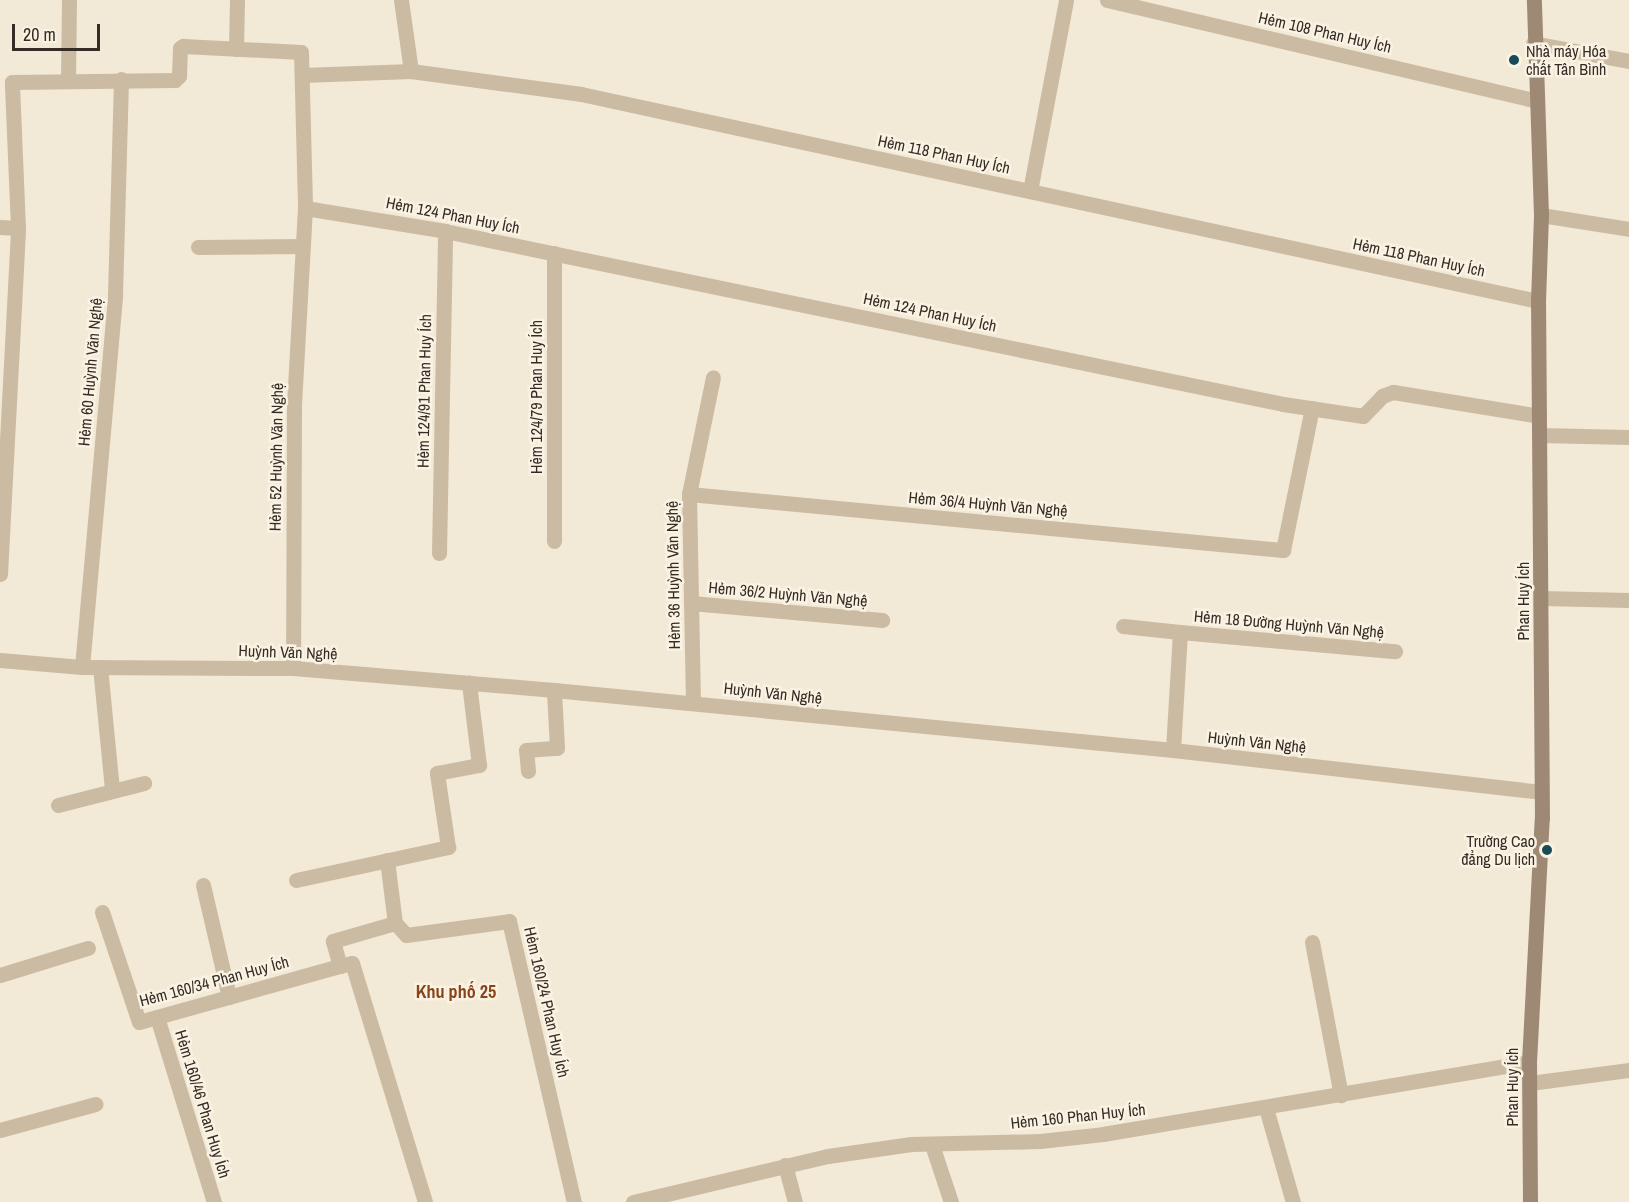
<!DOCTYPE html>
<html>
<head>
<meta charset="utf-8">
<style>
  body { margin:0 }
  #map { position:relative; width:1629px; height:1202px; overflow:hidden; background:#f2e9d6; font-family:"Archivo Narrow",sans-serif }
  div>[style] { position:absolute }
  .service>* { height:15px; margin:-7.5px; padding:0 7.5px; transform-origin:7.5px; border-radius:7.5px; background:#cbbba2 }
  .minor>* { height:15px; margin:-7.5px; padding:0 7.5px; transform-origin:7.5px; border-radius:7.5px; background:#cbbba2 }
  .secondary>* { height:15px; margin:-7.5px; padding:0 7.5px; transform-origin:7.5px; border-radius:7.5px; background:#9e8a74 }
  .dots>* { width:16px; height:16px; translate:-50% -50%; box-sizing:border-box; border:3px solid #faf3e3; border-radius:50% }
  span { translate:-50% -50%; white-space:nowrap; text-align:center; line-height:1.15; -webkit-text-stroke:5px #faf3e3; paint-order:stroke }
  .street-label { font-size:16px; color:#352c25 }
  .poi-label { font-size:16px; color:#352c25 }
  .left { translate:0 -50%; text-align:left }
  .right { translate:-100% -50%; text-align:right }
  .neighbourhood-label { font-size:18px; color:#88451a; font-weight:700 }
  .scale { position:absolute; left:12px; top:24px; width:88px; height:27px; box-sizing:border-box; border:3px solid #352c25; border-top:0; padding-left:8px; font-size:18px; line-height:21px; white-space:nowrap; color:#352c25; -webkit-text-stroke:4px #faf3e3; paint-order:stroke }
</style>
</head>
<body>
<div id="map">
  <div class="service">
    <div style="left:401px;top:0;width:72px;rotate:82deg"></div>
    <div style="left:411px;top:71px;width:172px;rotate:7.7deg"></div>
    <div style="left:581px;top:94px;width:979px;rotate:12.21deg"></div>
    <div style="left:1107px;top:0;width:440px;rotate:13.2deg"></div>
    <div style="left:1533px;top:43px;width:98px;rotate:10.6deg"></div>
    <div style="left:236px;top:49px;width:49px;rotate:-88.8deg"></div>
    <div style="left:302px;top:75px;width:109px;rotate:-2.1deg"></div>
    <div style="left:68px;top:81px;width:81px;rotate:-89.3deg"></div>
    <div style="left:1030px;top:191px;width:194px;rotate:-79.3deg"></div>
    <div style="left:305px;top:208px;width:142px;rotate:9.3deg"></div>
    <div style="left:445px;top:231px;width:856px;rotate:11.66deg"></div>
    <div style="left:1283px;top:404px;width:81px;rotate:8.5deg"></div>
    <div style="left:1363px;top:416px;width:28px;rotate:-46deg"></div>
    <div style="left:1382px;top:396px;width:12px;rotate:-20deg"></div>
    <div style="left:1393px;top:392px;width:148px;rotate:9.3deg"></div>
    <div style="left:1541px;top:215px;width:89px;rotate:9deg"></div>
    <div style="left:0;top:227px;width:18px;rotate:3deg"></div>
    <div style="left:198px;top:247px;width:105px;rotate:-0.5deg"></div>
    <div style="left:1539px;top:435px;width:90px;rotate:1.3deg"></div>
    <div style="left:689px;top:494px;width:597px;rotate:5.39deg"></div>
    <div style="left:1283px;top:550px;width:145px;rotate:-78.5deg"></div>
    <div style="left:554px;top:541px;width:288px;rotate:-90deg"></div>
    <div style="left:439px;top:553px;width:322px;rotate:-88.9deg"></div>
    <div style="left:0;top:574px;width:346px;rotate:-87deg"></div>
    <div style="left:18px;top:228px;width:146px;rotate:-92.4deg"></div>
    <div style="left:12px;top:82px;width:163px;rotate:-0.7deg"></div>
    <div style="left:175px;top:80px;width:6px;rotate:-45deg"></div>
    <div style="left:179px;top:76px;width:28px;rotate:-88deg"></div>
    <div style="left:180px;top:48px;width:4px;rotate:-34deg"></div>
    <div style="left:183px;top:46px;width:118px;rotate:2.9deg"></div>
    <div style="left:301px;top:52px;width:156px;rotate:88.5deg"></div>
    <div style="left:305px;top:208px;width:198px;rotate:93.2deg"></div>
    <div style="left:294px;top:406px;width:262px;rotate:90.2deg"></div>
    <div style="left:1541px;top:598px;width:88px;rotate:1.3deg"></div>
    <div style="left:691px;top:603px;width:192px;rotate:5.1deg"></div>
    <div style="left:1123px;top:626px;width:57px;rotate:6deg"></div>
    <div style="left:1180px;top:632px;width:118px;rotate:93.4deg"></div>
    <div style="left:1180px;top:632px;width:216px;rotate:5.1deg"></div>
    <div style="left:82px;top:667px;width:373px;rotate:-84.9deg"></div>
    <div style="left:115px;top:295px;width:216px;rotate:-88.4deg"></div>
    <div style="left:693px;top:703px;width:209px;rotate:-91.1deg"></div>
    <div style="left:689px;top:494px;width:119px;rotate:-78.4deg"></div>
    <div style="left:528px;top:771px;width:21px;rotate:-95deg"></div>
    <div style="left:526px;top:750px;width:31px;rotate:-4deg"></div>
    <div style="left:557px;top:748px;width:58px;rotate:-93deg"></div>
    <div style="left:58px;top:805px;width:89px;rotate:-14.3deg"></div>
    <div style="left:387px;top:860px;width:64px;rotate:82.8deg"></div>
    <div style="left:296px;top:880px;width:156px;rotate:-12.2deg"></div>
    <div style="left:448px;top:847px;width:75px;rotate:-98.5deg"></div>
    <div style="left:437px;top:773px;width:43px;rotate:-10.8deg"></div>
    <div style="left:479px;top:765px;width:83px;rotate:-97deg"></div>
    <div style="left:203px;top:885px;width:115px;rotate:76.9deg"></div>
    <div style="left:102px;top:912px;width:116px;rotate:71.4deg"></div>
    <div style="left:139px;top:1022px;width:209px;rotate:-15.6deg"></div>
    <div style="left:340px;top:966px;width:26px;rotate:-106deg"></div>
    <div style="left:333px;top:941px;width:65px;rotate:-16.2deg"></div>
    <div style="left:395px;top:923px;width:16px;rotate:47deg"></div>
    <div style="left:406px;top:935px;width:104px;rotate:-7.7deg"></div>
    <div style="left:509px;top:921px;width:288px;rotate:77deg"></div>
    <div style="left:340px;top:966px;width:12px;rotate:-14deg"></div>
    <div style="left:352px;top:963px;width:250px;rotate:73deg"></div>
    <div style="left:0;top:975px;width:92px;rotate:-17.1deg"></div>
    <div style="left:157px;top:1017px;width:194px;rotate:72.9deg"></div>
    <div style="left:1530px;top:1083px;width:100px;rotate:-7.5deg"></div>
    <div style="left:1266px;top:1108px;width:98px;rotate:74deg"></div>
    <div style="left:0;top:1130px;width:99px;rotate:-15.2deg"></div>
    <div style="left:932px;top:1145px;width:60px;rotate:71.6deg"></div>
    <div style="left:785px;top:1165px;width:38px;rotate:75deg"></div>
  </div>
  <div class="minor">
    <div style="left:0;top:660px;width:82px;rotate:4.9deg"></div>
    <div style="left:82px;top:667px;width:211px;rotate:0.3deg"></div>
    <div style="left:293px;top:668px;width:262px;rotate:4.8deg"></div>
    <div style="left:554px;top:690px;width:622px;rotate:5.54deg"></div>
    <div style="left:1173px;top:750px;width:370px;rotate:6.5deg"></div>
    <div style="left:100px;top:667px;width:124px;rotate:84.4deg"></div>
    <div style="left:1312px;top:942px;width:156px;rotate:79.3deg"></div>
    <div style="left:633px;top:1202px;width:200px;rotate:-13.3deg"></div>
    <div style="left:828px;top:1156px;width:84px;rotate:-8.2deg"></div>
    <div style="left:911px;top:1144px;width:129px;rotate:-1.3deg"></div>
    <div style="left:1040px;top:1141px;width:63px;rotate:-6.3deg"></div>
    <div style="left:1103px;top:1134px;width:432px;rotate:-9.6deg"></div>
  </div>
  <div class="secondary">
    <div style="left:1530px;top:1202px;width:140px;rotate:-90.4deg"></div>
    <div style="left:1529px;top:1062px;width:244px;rotate:-87deg"></div>
    <div style="left:1542px;top:818px;width:517px;rotate:-90.44deg"></div>
    <div style="left:1538px;top:301px;width:86px;rotate:-88deg"></div>
    <div style="left:1541px;top:215px;width:215px;rotate:-91.9deg"></div>
  </div>
  <div class="dots">
    <div style="left:1514px;top:60px;background:#184a58"></div>
    <div style="left:1547px;top:850px;background:#184a58"></div>
  </div>
  <div class="street-label">
    <span style="left:1325px;top:32px;rotate:13deg">Hẻm 108 Phan Huy Ích</span>
    <span style="left:944px;top:154px;rotate:12deg">Hẻm 118 Phan Huy Ích</span>
    <span style="left:453px;top:215px;rotate:11deg">Hẻm 124 Phan Huy Ích</span>
    <span style="left:1419px;top:257px;rotate:12deg">Hẻm 118 Phan Huy Ích</span>
    <span style="left:930px;top:312px;rotate:12deg">Hẻm 124 Phan Huy Ích</span>
    <span style="left:90px;top:372px;rotate:-85deg">Hẻm 60 Huỳnh Văn Nghệ</span>
    <span style="left:424px;top:391px;rotate:-89deg">Hẻm 124/91 Phan Huy Ích</span>
    <span style="left:536px;top:397px;rotate:-90deg">Hẻm 124/79 Phan Huy Ích</span>
    <span style="left:276px;top:457px;rotate:-89deg">Hẻm 52 Huỳnh Văn Nghệ</span>
    <span style="left:988px;top:504px;rotate:5deg">Hẻm 36/4 Huỳnh Văn Nghệ</span>
    <span style="left:673px;top:575px;rotate:-91deg">Hẻm 36 Huỳnh Văn Nghệ</span>
    <span style="left:788px;top:594px;rotate:5deg">Hẻm 36/2 Huỳnh Văn Nghệ</span>
    <span style="left:1523px;top:601px;rotate:-90deg">Phan Huy Ích</span>
    <span style="left:1289px;top:624px;rotate:5deg">Hẻm 18 Đường Huỳnh Văn Nghệ</span>
    <span style="left:288px;top:652px;rotate:2deg">Huỳnh Văn Nghệ</span>
    <span style="left:773px;top:693px;rotate:6deg">Huỳnh Văn Nghệ</span>
    <span style="left:1257px;top:742px;rotate:6deg">Huỳnh Văn Nghệ</span>
    <span style="left:214px;top:981px;rotate:-15deg">Hẻm 160/34 Phan Huy Ích</span>
    <span style="left:547px;top:1002px;rotate:77deg">Hẻm 160/24 Phan Huy Ích</span>
    <span style="left:1512px;top:1087px;rotate:-90deg">Phan Huy Ích</span>
    <span style="left:203px;top:1104px;rotate:73deg">Hẻm 160/46 Phan Huy Ích</span>
    <span style="left:1078px;top:1116px;rotate:-6deg">Hẻm 160 Phan Huy Ích</span>
  </div>
  <div class="poi-label">
    <span class="left" style="left:1526px;top:60px">Nhà máy Hóa<br>chất Tân Bình</span>
    <span class="right" style="left:1535px;top:850px">Trường Cao<br>đẳng Du lịch</span>
  </div>
  <div class="neighbourhood-label">
    <span style="left:456px;top:992px">Khu phố 25</span>
  </div>
  <div class="scale">20 m</div>
</div>
</body>
</html>
